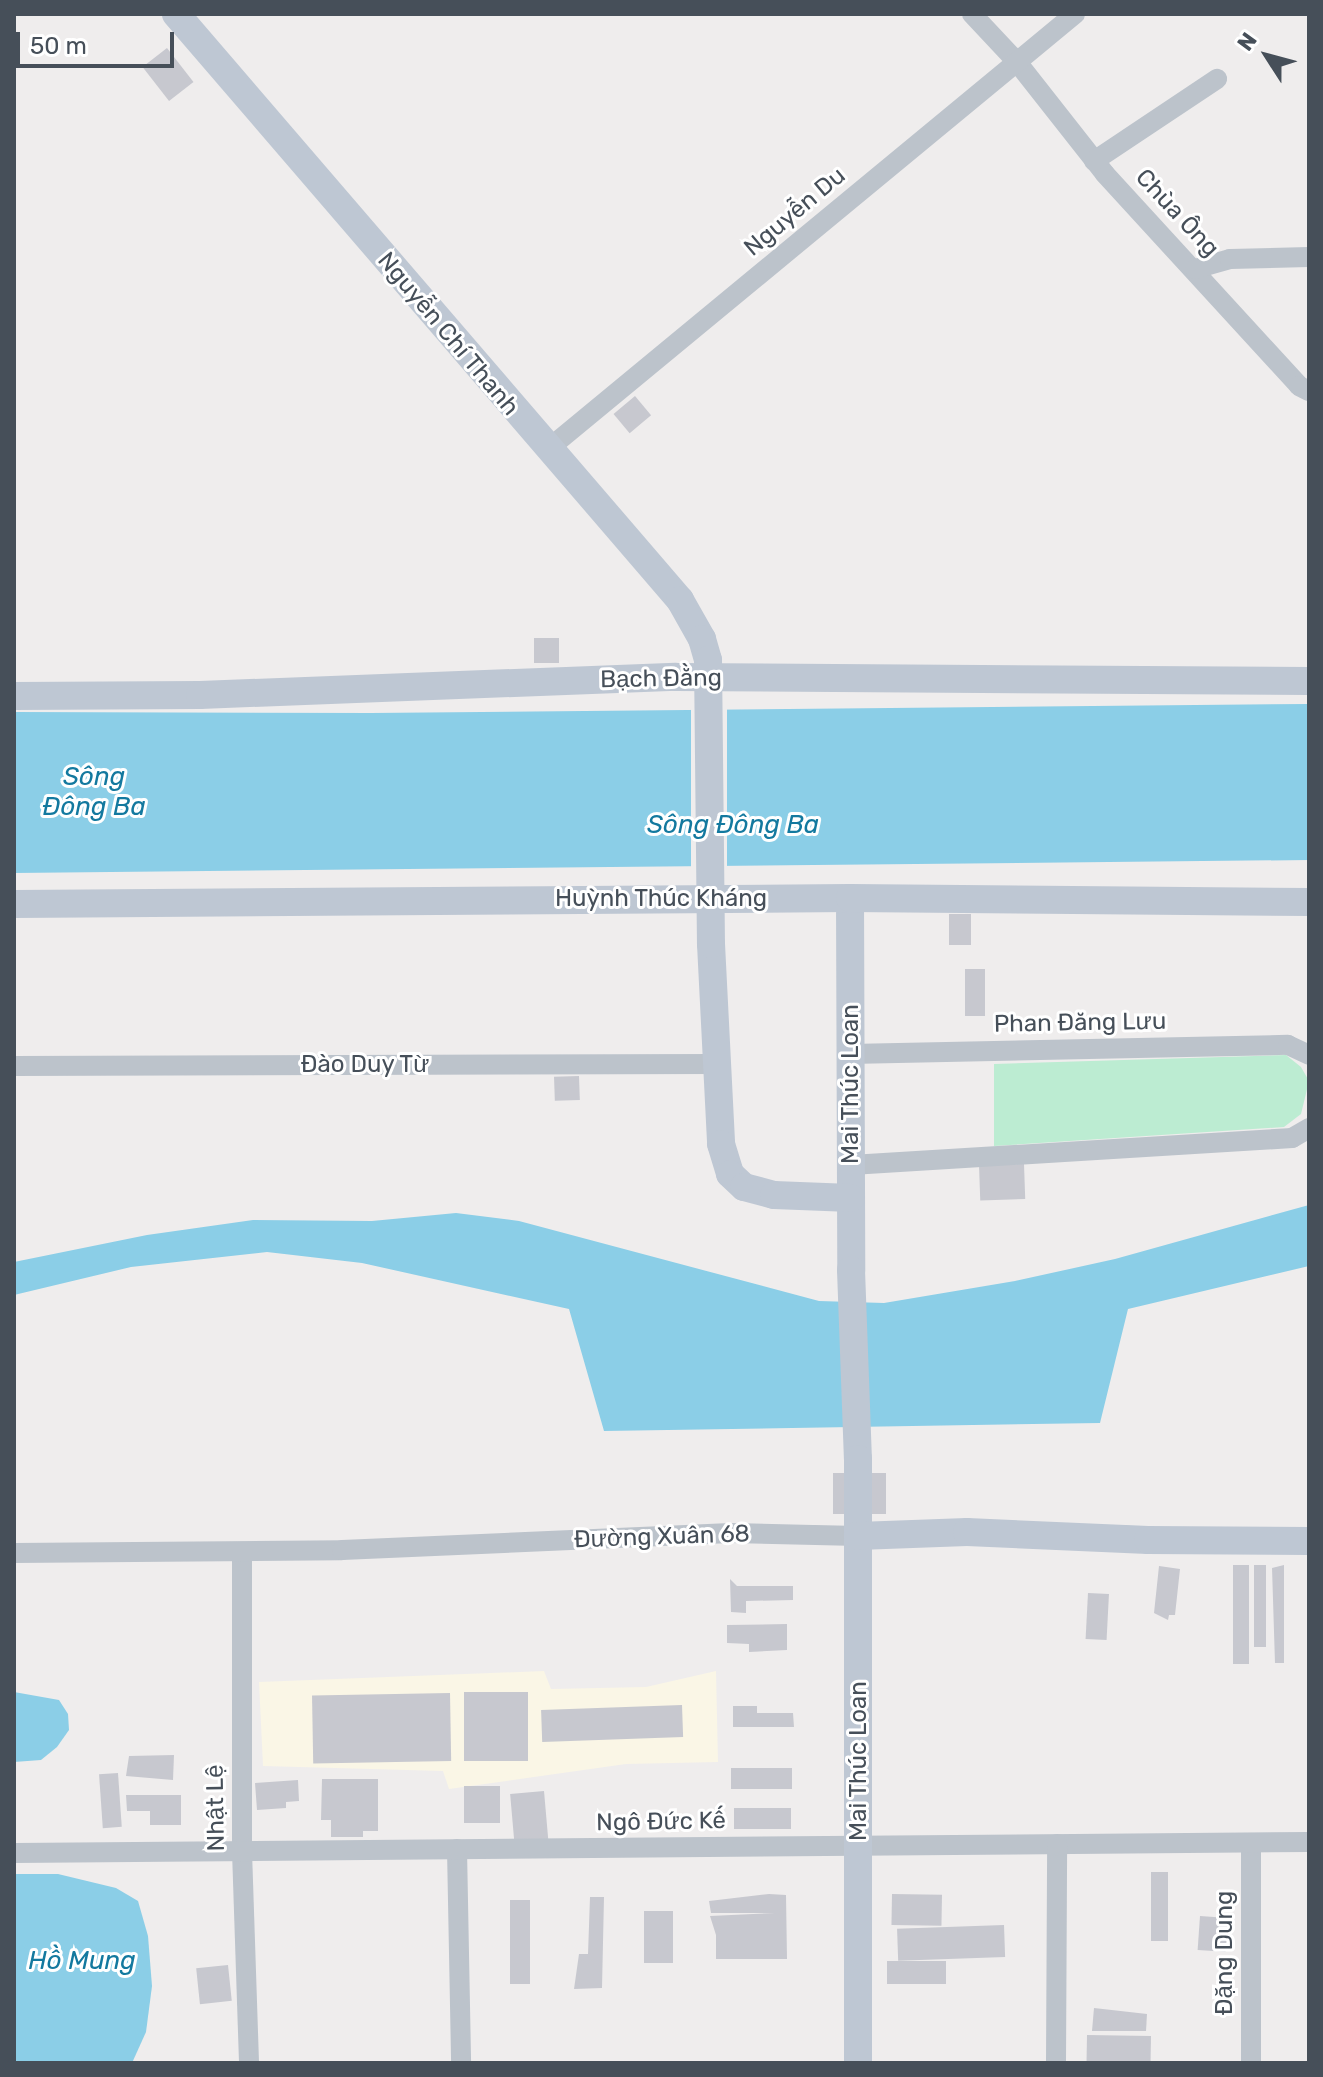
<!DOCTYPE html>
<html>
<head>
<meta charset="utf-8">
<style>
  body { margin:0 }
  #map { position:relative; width:1323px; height:2077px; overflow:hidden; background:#efeded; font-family:Rubik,sans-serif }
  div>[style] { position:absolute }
  .commercial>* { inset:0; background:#faf6e6 }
  .green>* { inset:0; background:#bcecd2 }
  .water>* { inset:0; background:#8bcee7 }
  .pier>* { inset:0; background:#efeded; transform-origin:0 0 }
  .building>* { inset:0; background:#c7c8cf; transform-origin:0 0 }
  .street>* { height:20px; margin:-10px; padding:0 10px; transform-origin:10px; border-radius:10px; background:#bcc3cb }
  .secondary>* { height:28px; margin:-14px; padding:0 14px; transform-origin:14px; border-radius:14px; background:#bec7d3 }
  .secondary-bridge>* { height:28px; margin:-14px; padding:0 14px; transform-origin:14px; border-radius:14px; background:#bec7d3 }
  span { translate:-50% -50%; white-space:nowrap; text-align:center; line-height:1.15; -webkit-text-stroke:6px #fff; paint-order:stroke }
  .street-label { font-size:24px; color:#464f59 }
  .water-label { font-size:26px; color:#13799f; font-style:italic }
  .frame { position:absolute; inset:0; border:16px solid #464f59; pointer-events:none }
  .north { position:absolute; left:1227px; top:16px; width:80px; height:80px; -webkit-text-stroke:6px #fff; paint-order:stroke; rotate:306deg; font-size:22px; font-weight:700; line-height:32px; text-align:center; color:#464f59 }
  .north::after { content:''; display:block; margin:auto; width:28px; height:36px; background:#464f59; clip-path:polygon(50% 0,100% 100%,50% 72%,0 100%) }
  .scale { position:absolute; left:16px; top:32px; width:158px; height:36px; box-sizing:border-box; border:4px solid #464f59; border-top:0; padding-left:10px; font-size:24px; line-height:28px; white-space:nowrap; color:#464f59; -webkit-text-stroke:6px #fff; paint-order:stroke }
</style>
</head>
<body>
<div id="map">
  <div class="commercial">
    <div style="clip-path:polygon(544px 1671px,551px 1689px,646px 1687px,716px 1671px,718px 1762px,626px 1764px,449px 1789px,443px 1771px,263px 1766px,259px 1682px)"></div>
  </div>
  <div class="green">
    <div style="clip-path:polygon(1286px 1055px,1301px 1067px,1309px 1081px,1301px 1114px,1284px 1127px,994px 1146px,994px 1064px)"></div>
  </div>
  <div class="water">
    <div style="clip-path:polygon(1309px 704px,1309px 860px,14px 873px,14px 712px,371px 713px)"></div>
    <div style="clip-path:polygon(1309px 1205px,1309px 1266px,1128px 1309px,1100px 1423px,604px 1431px,569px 1309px,362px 1263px,267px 1252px,131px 1267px,14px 1295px,14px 1262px,147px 1235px,253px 1220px,372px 1221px,456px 1213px,519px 1221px,819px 1301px,884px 1303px,1015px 1281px,1115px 1259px)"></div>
    <div style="clip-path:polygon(14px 1692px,59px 1700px,68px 1714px,69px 1730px,57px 1747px,41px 1760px,14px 1762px)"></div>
    <div style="clip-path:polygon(14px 1874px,58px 1874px,116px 1888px,138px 1901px,148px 1936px,152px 1986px,146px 2032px,132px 2063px,14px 2063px)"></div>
  </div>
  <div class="pier">
    <div style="left:691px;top:706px;width:36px;height:166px"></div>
  </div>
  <div class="building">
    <div style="left:167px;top:48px;width:43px;height:31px;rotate:52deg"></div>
    <div style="left:635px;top:396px;width:25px;height:28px;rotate:50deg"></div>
    <div style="left:534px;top:638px;width:25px;height:25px"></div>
    <div style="left:971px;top:914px;width:31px;height:22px;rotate:90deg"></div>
    <div style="left:985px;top:969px;width:47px;height:20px;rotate:90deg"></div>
    <div style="left:579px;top:1076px;width:24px;height:25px;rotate:88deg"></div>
    <div style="left:1024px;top:1164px;width:35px;height:45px;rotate:88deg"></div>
    <div style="left:886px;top:1473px;width:41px;height:53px;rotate:90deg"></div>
    <div style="left:1233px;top:1565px;width:16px;height:99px"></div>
    <div style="left:1254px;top:1565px;width:12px;height:82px"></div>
    <div style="clip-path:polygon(1284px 1565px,1284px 1663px,1275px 1663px,1272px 1568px)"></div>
    <div style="clip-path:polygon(1159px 1566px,1180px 1569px,1175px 1615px,1169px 1615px,1168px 1620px,1154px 1613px)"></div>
    <div style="clip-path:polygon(730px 1579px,737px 1586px,793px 1586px,793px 1600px,746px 1601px,746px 1613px,731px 1612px)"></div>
    <div style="left:1088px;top:1593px;width:21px;height:46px;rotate:3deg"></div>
    <div style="clip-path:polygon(787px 1624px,787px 1650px,749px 1652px,749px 1644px,727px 1643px,727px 1625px)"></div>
    <div style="left:528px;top:1692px;width:69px;height:64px;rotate:90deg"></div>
    <div style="left:450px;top:1693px;width:68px;height:138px;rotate:89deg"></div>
    <div style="left:682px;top:1705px;width:32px;height:141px;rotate:88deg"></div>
    <div style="clip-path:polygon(733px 1706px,757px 1706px,757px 1713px,793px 1713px,794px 1727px,733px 1727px)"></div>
    <div style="clip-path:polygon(174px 1755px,173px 1780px,126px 1776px,129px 1756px)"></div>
    <div style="left:731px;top:1768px;width:61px;height:21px"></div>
    <div style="left:118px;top:1773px;width:54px;height:19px;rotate:86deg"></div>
    <div style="clip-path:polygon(322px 1779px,378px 1779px,378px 1831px,363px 1831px,363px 1837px,331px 1837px,331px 1820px,321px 1820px)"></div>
    <div style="clip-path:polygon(298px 1780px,299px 1801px,286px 1802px,286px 1808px,257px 1810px,255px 1783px)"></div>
    <div style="left:500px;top:1786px;width:37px;height:36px;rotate:90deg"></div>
    <div style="left:544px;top:1791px;width:52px;height:34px;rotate:85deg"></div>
    <div style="clip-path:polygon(126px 1795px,181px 1795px,181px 1825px,150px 1825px,150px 1811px,127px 1811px)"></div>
    <div style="left:791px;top:1808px;width:21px;height:57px;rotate:90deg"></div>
    <div style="left:1151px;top:1872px;width:17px;height:69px"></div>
    <div style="clip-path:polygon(769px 1894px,786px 1895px,787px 1959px,716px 1959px,716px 1935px,710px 1916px,775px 1913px,711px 1913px,709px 1901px)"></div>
    <div style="left:892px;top:1894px;width:50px;height:31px;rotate:1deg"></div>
    <div style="clip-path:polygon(590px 1897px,604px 1897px,602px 1988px,574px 1989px,579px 1954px,588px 1954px)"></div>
    <div style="left:510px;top:1900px;width:20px;height:84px"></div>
    <div style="left:644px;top:1911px;width:29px;height:52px"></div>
    <div style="left:1200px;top:1916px;width:28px;height:34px;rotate:4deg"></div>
    <div style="left:1004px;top:1925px;width:32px;height:107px;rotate:88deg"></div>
    <div style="left:946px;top:1961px;width:23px;height:59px;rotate:90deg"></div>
    <div style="left:228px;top:1965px;width:36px;height:32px;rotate:84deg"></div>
    <div style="clip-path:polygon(1094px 2008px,1147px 2014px,1146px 2031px,1092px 2031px)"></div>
    <div style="left:1087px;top:2035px;width:64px;height:28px;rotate:1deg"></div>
  </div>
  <div class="street">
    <div style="left:972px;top:14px;width:66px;rotate:46.8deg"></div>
    <div style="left:1017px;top:62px;width:142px;rotate:51.8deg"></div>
    <div style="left:1105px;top:174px;width:287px;rotate:47.5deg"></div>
    <div style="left:1299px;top:386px;width:11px;rotate:27deg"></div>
    <div style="left:1094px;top:161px;width:148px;rotate:-33.7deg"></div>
    <div style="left:1195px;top:269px;width:36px;rotate:-16deg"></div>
    <div style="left:1230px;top:259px;width:79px;rotate:-1.5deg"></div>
    <div style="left:547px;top:450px;width:685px;rotate:-39.55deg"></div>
    <div style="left:850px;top:1054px;width:438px;rotate:-1.2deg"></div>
    <div style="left:1288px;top:1045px;width:23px;rotate:25deg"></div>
    <div style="left:14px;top:1066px;width:702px;rotate:-0.16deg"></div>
    <div style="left:851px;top:1165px;width:442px;rotate:-3.5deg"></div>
    <div style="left:1292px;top:1138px;width:20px;rotate:-30deg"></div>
    <div style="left:242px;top:1552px;width:299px;rotate:90deg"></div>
    <div style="left:242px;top:1851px;width:212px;rotate:88.1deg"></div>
    <div style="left:14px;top:1553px;width:328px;rotate:-0.5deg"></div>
    <div style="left:342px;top:1550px;width:389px;rotate:-2.5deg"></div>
    <div style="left:731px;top:1533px;width:127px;rotate:1.4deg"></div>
    <div style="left:1251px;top:1843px;width:220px;rotate:90deg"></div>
    <div style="left:457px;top:1849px;width:214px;rotate:88.9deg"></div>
    <div style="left:14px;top:1853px;width:1295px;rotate:-0.49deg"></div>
    <div style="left:1056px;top:2063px;width:219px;rotate:-89.7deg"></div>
  </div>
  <div class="secondary">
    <div style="left:176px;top:14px;width:773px;rotate:49.3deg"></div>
    <div style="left:680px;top:600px;width:45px;rotate:60.6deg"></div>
    <div style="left:702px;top:639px;width:22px;rotate:74deg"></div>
    <div style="left:14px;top:696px;width:186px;rotate:-0.3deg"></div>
    <div style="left:200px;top:695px;width:476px;rotate:-2.2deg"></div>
    <div style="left:676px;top:677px;width:633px;rotate:0.36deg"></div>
    <div style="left:850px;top:898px;width:372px;rotate:89.8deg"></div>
    <div style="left:851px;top:1270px;width:189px;rotate:87.9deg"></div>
    <div style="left:858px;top:1459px;width:604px;rotate:90deg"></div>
    <div style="left:14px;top:904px;width:836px;rotate:-0.41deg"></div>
    <div style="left:850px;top:898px;width:459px;rotate:0.5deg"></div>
    <div style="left:711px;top:944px;width:200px;rotate:87.1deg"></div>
    <div style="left:721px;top:1144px;width:31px;rotate:73deg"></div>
    <div style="left:730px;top:1174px;width:19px;rotate:43deg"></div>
    <div style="left:744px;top:1187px;width:31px;rotate:15deg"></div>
    <div style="left:774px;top:1195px;width:77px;rotate:2.2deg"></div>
    <div style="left:858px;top:1536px;width:109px;rotate:-2.1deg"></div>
    <div style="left:967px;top:1532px;width:181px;rotate:2.5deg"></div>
    <div style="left:1148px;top:1540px;width:161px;rotate:0.4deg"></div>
  </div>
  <div class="secondary-bridge">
    <div style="left:708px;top:660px;width:284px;rotate:89.4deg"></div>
  </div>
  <div class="street-label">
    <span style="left:795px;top:212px;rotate:-40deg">Nguyễn Du</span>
    <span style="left:1177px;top:213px;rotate:47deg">Chùa Ông</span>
    <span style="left:448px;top:334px;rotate:50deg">Nguyễn Chí Thanh</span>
    <span style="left:661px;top:679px;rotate:-1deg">Bạch Đằng</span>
    <span style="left:661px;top:899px">Huỳnh Thúc Kháng</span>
    <span style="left:1080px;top:1023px;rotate:-1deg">Phan Đăng Lưu</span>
    <span style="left:365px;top:1065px">Đào Duy Từ</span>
    <span style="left:851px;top:1084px;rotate:-90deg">Mai Thúc Loan</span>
    <span style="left:662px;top:1537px;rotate:-2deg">Đường Xuân 68</span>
    <span style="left:859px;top:1761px;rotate:-90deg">Mai Thúc Loan</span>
    <span style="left:216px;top:1808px;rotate:-91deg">Nhật Lệ</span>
    <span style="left:661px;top:1822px;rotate:-1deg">Ngô Đức Kế</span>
    <span style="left:1225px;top:1953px;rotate:-90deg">Đặng Dung</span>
  </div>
  <div class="water-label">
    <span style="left:94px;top:792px">Sông<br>Đông Ba</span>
    <span style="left:733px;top:825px">Sông Đông Ba</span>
    <span style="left:82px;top:1961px">Hồ Mung</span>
  </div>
  <div class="frame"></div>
  <div class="north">N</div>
  <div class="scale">50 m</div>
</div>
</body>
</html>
